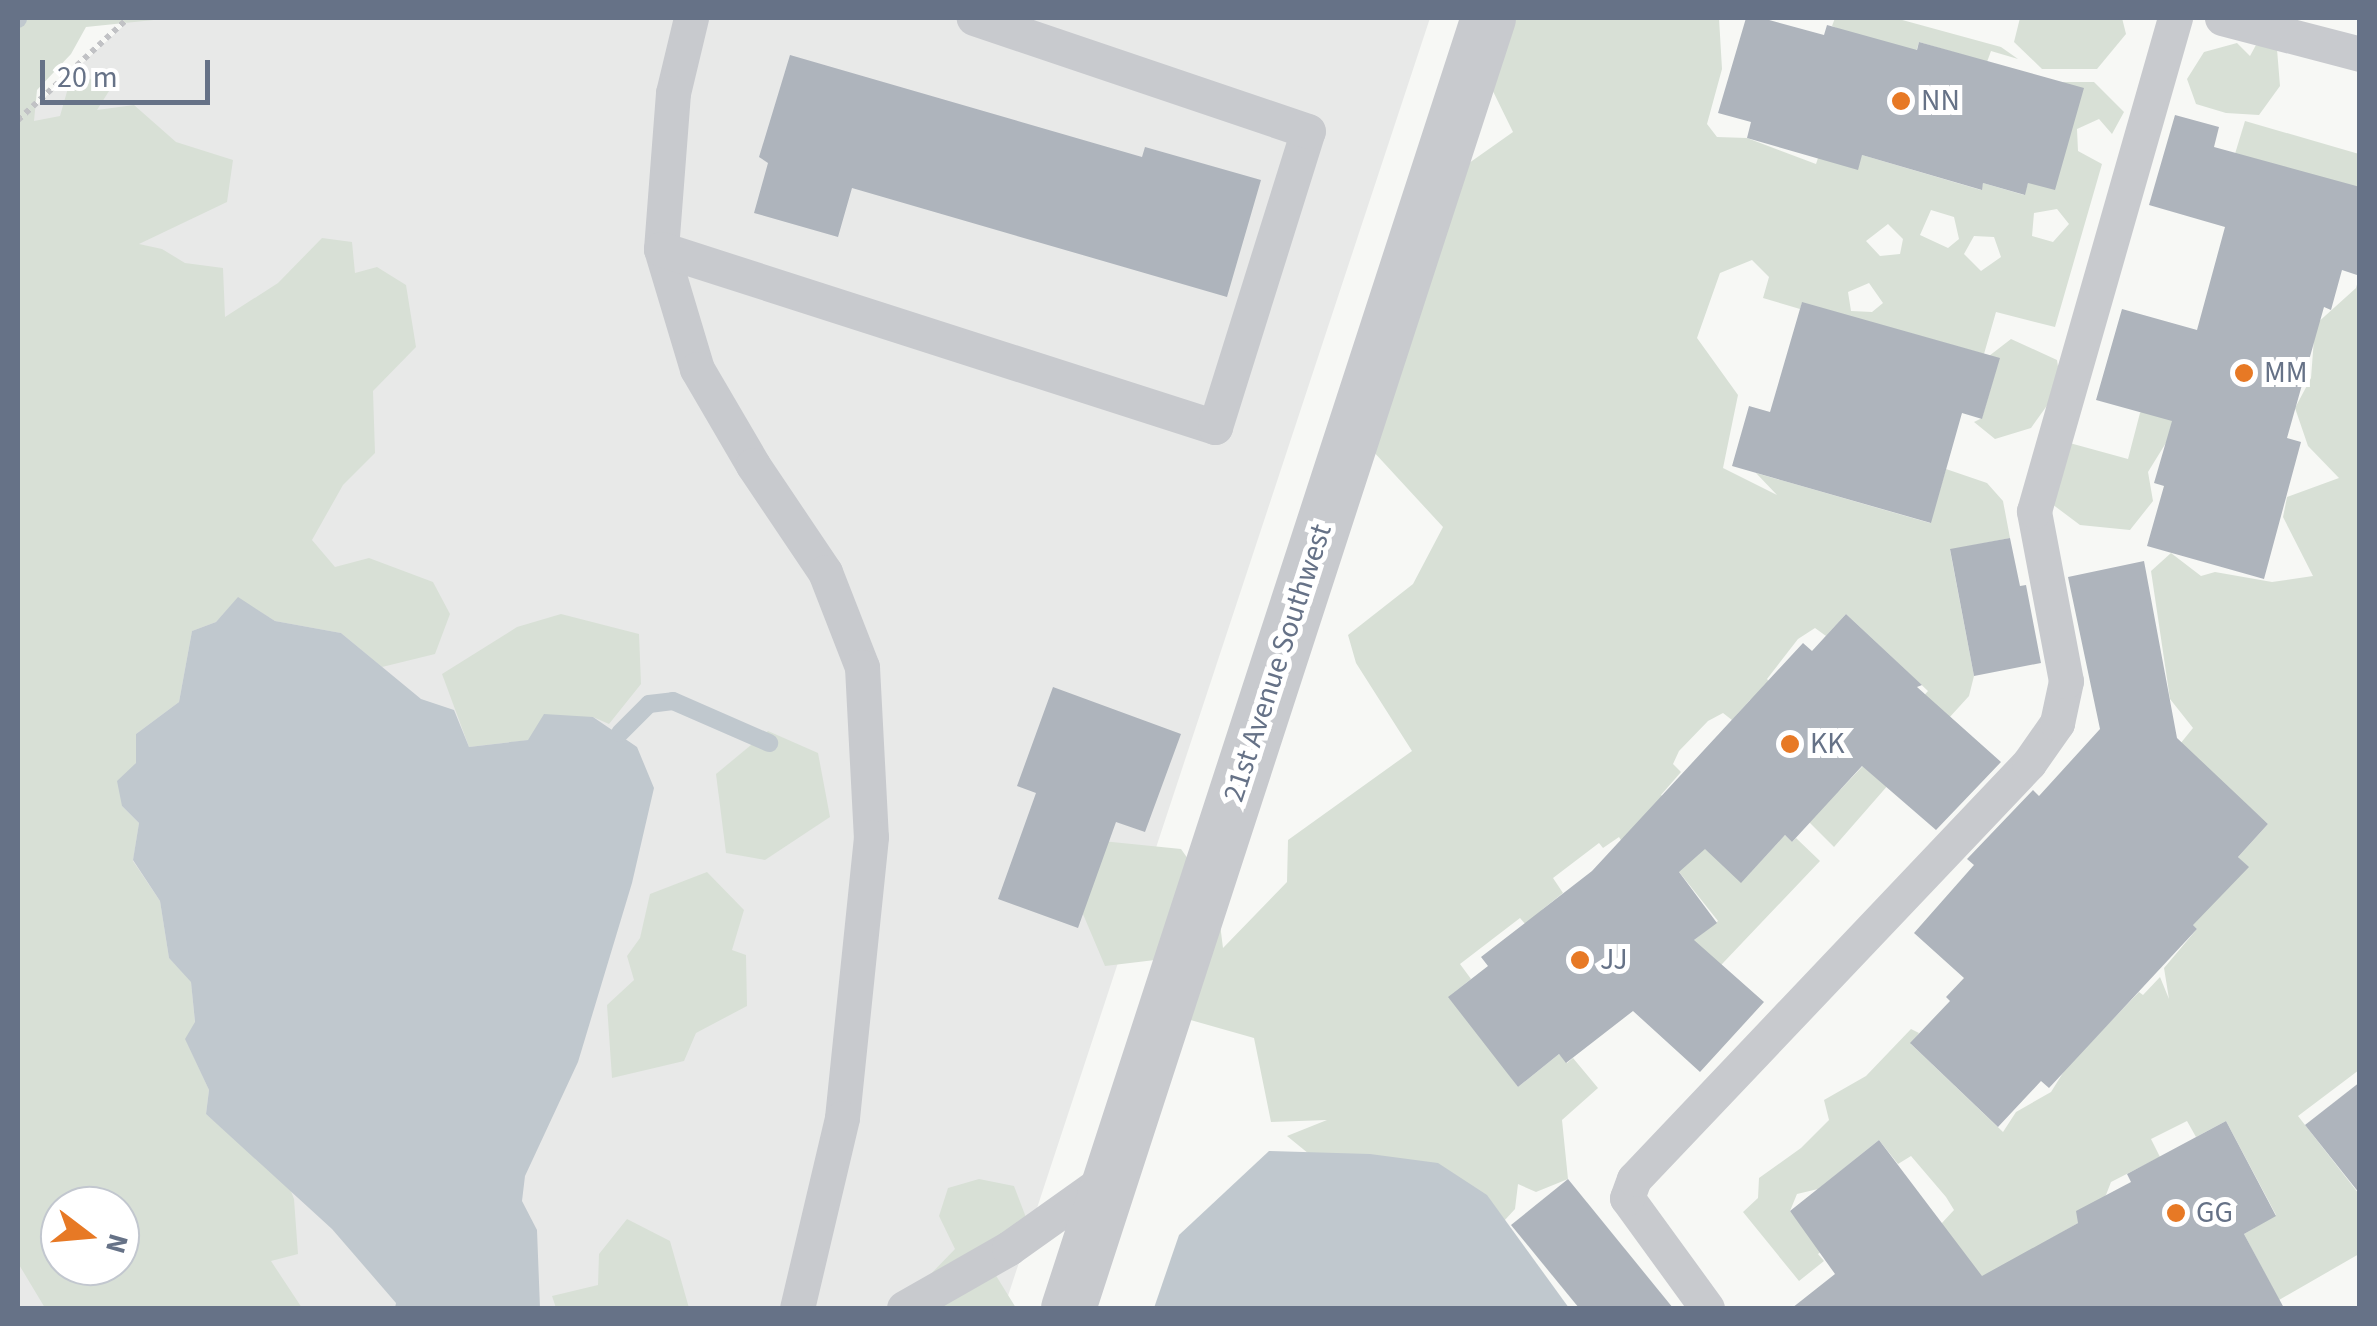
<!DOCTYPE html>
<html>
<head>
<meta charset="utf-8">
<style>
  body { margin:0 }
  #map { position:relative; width:2377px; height:1326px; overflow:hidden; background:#f7f8f5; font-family:"Source Sans 3",sans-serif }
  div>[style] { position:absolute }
  .built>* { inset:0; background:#e8e9e8 }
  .green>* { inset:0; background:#d8e0d6 }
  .water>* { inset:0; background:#c0c8ce }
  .stream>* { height:18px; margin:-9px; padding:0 9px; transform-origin:9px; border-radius:9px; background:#c0c8ce }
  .building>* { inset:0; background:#aeb4bc }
  .path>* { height:6px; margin-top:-3px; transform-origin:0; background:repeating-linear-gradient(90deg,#c1c2c5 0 5px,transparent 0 10px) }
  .service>* { height:35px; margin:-17.5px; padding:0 17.5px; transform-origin:17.5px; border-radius:17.5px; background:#c8cace }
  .minor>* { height:55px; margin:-27.5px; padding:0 27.5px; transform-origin:27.5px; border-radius:27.5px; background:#c8cace }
  .dots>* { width:28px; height:28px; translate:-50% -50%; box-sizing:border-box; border:5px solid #fff; border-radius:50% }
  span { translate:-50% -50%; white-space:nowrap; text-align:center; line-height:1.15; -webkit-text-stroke:10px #fff; paint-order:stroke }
  .poi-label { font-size:30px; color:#667287 }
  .left { translate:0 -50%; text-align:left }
  .street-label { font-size:30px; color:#667287 }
  .frame { position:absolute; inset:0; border:20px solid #667287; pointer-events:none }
  .north { position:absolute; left:40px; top:1186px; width:100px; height:100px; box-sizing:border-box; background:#fff; border:2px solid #c2c7cf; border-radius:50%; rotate:106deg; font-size:28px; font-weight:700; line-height:40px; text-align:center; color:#667287 }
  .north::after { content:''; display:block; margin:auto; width:35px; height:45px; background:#e77925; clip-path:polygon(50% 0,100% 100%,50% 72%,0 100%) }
  .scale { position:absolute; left:40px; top:60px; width:170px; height:45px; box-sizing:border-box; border:5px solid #667287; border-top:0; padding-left:12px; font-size:30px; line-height:35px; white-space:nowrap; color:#667287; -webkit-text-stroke:8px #fff; paint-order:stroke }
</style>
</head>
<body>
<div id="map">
  <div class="built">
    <div style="clip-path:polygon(evenodd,132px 18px,1430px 18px,1004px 1308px,18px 1308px,18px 122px,132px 18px,60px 1206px,120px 1206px,120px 1266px,60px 1266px,60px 1206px)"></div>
  </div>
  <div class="green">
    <div style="clip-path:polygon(evenodd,18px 18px,173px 18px,86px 27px,71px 54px,37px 90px,34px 121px,60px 116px,68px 88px,110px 71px,116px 80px,97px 110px,134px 105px,176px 142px,233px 160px,227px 202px,139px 244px,162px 249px,185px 263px,223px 268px,225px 317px,278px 283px,322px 238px,352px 242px,355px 273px,377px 267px,406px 285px,416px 347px,373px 391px,375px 453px,343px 485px,312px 540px,335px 567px,369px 558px,433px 582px,450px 614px,435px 654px,382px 667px,341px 633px,275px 621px,238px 598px,216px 622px,192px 631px,179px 702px,136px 734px,136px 763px,122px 806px,139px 823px,133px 861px,160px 901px,169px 958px,191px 981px,195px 1023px,186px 1040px,209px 1090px,206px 1114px,289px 1186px,294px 1199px,298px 1254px,271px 1261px,302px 1308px,45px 1308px,18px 1263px,18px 18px,60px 1206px,120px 1206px,120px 1266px,60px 1266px,60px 1206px)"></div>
    <div style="clip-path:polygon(evenodd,1500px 18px,1719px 18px,1722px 69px,1707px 124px,1717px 137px,1747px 138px,1816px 164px,1818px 158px,1862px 155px,1981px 190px,1983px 183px,2024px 195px,2062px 82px,2094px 82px,2124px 112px,2112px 134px,2099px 119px,2077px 129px,2078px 151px,2102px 164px,2055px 327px,1996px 312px,1984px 354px,1802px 303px,1800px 309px,1763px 298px,1769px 277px,1752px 260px,1720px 273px,1697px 338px,1738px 395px,1723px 468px,1777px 495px,1756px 473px,1930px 523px,1946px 469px,1987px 483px,2003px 501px,2010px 538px,1950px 550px,1974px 676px,1969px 696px,1917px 753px,1893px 730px,1928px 691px,1846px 614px,1826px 636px,1815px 628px,1798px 639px,1767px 679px,1776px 690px,1750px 700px,1732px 720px,1723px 713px,1708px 721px,1679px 751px,1673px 764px,1681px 772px,1661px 795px,1747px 876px,1785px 835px,1792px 842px,1796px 838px,1820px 861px,1704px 983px,1679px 952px,1718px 921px,1645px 829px,1624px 845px,1619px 837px,1603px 848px,1599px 843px,1553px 878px,1563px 893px,1543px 909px,1532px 932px,1520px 918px,1460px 964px,1471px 979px,1451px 995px,1518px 1087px,1559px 1054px,1567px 1063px,1573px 1058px,1598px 1088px,1562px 1120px,1568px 1179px,1536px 1192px,1518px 1184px,1515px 1209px,1482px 1245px,1314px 1158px,1287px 1136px,1327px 1120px,1271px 1122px,1254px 1038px,1187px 1019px,1155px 960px,1105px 966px,1077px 900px,1102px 841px,1181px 849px,1217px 900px,1223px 948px,1287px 882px,1288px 840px,1412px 751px,1356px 663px,1348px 635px,1413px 584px,1443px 527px,1372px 450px,1445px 180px,1513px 132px,1484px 73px,1500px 18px,2057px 209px,2069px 224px,2053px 242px,2032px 236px,2034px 213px,2057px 209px,1500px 18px,1931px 210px,1954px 217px,1959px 239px,1948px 248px,1920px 235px,1931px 210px,1500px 18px,1888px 224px,1903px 239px,1900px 254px,1880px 256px,1866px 241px,1888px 224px,1500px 18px,1974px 236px,1994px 237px,2001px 257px,1981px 271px,1964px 254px,1974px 236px,1500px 18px,1869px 283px,1883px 303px,1872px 312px,1851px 311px,1848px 292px,1869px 283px)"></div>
    <div style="clip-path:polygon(1835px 18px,1895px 18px,2001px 47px,2018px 59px,1991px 51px,1987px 62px,1919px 42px,1913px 62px,1832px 26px)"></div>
    <div style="clip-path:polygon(2020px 18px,2122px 18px,2126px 34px,2097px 69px,2042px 69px,2014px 42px)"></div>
    <div style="clip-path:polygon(2237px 43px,2250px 56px,2256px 45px,2277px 49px,2280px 86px,2259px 115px,2226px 113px,2196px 104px,2187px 79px,2204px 52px)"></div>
    <div style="clip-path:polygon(2245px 121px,2359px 154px,2359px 187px,2231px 167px)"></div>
    <div style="clip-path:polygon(2359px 277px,2359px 1070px,2298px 1116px,2359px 1194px,2359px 1254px,2279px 1300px,2244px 1234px,2276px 1215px,2226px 1121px,2196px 1137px,2187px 1121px,2151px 1139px,2160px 1157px,2111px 1182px,2106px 1195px,2078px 1223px,2045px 1242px,2080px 1308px,2001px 1308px,1941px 1224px,1954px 1210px,1946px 1197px,1911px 1156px,1898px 1164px,1879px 1140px,1818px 1189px,1797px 1194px,1790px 1211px,1822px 1251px,1818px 1254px,1824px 1261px,1799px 1281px,1743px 1212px,1758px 1198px,1759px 1178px,1801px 1148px,1829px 1120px,1824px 1100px,1866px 1076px,1911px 1029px,1919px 1033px,1911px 1044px,2003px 1132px,2016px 1112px,2051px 1092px,2066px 1068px,2139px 992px,2143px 995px,2160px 977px,2169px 999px,2164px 968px,2197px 929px,2182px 914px,2248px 867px,2238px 857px,2268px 824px,2180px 744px,2193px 728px,2170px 699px,2151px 571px,2171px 553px,2201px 576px,2215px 572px,2272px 582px,2313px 576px,2283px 517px,2287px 497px,2339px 478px,2308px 446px,2295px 408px,2311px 378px,2315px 325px,2356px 288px)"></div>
    <div style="clip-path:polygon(2011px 339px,2057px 360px,2061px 386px,2031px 428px,1995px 439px,1974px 422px,1982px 418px,1999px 359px,1989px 356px)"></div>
    <div style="clip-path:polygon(2166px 384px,2180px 420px,2148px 472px,2153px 501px,2130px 530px,2080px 525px,2044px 498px,2066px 442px,2128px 459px,2140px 413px)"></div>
    <div style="clip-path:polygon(561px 614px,639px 634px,641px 684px,609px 724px,593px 717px,529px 740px,469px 747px,442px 674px,517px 627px)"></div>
    <div style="clip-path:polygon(768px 731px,818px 753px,830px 817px,765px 860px,726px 853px,716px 774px)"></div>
    <div style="clip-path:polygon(1877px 751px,1903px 768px,1834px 847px,1802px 815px,1841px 789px)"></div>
    <div style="clip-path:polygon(707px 872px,744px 910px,732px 950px,746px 955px,747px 1006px,696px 1033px,684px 1061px,612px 1078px,607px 1005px,634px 980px,627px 956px,640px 938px,650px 894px)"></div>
    <div style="clip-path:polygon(979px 1179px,1014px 1186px,1027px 1220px,995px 1274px,1016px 1308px,911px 1308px,926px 1279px,955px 1249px,939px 1216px,948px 1188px)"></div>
    <div style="clip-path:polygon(627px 1219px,670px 1241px,689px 1308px,556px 1308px,552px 1296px,598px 1285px,599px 1254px)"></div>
  </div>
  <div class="water">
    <div style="clip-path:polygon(238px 597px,275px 621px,341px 633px,421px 699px,454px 710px,469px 747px,528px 740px,544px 714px,593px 717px,637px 747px,654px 788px,632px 883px,578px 1062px,525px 1176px,522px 1201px,537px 1230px,540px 1308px,395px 1308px,396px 1303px,332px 1229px,206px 1114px,209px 1090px,185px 1039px,195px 1022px,191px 982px,169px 958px,160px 901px,133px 860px,139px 823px,122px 806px,117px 781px,136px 763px,136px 734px,179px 702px,192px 631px,216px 622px)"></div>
    <div style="clip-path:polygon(1269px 1151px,1370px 1154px,1438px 1163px,1487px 1195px,1569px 1308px,1154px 1308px,1179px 1235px)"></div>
  </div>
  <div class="stream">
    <div style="left:18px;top:19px;width:1px;rotate:-90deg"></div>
    <div style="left:620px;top:733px;width:41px;rotate:-45deg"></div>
    <div style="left:649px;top:704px;width:24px;rotate:-7deg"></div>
    <div style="left:673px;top:701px;width:105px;rotate:23.6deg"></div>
  </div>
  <div class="building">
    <div style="clip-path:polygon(1746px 18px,1762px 18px,1824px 35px,1827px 25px,1917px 50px,1919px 42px,2084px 88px,2055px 190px,2028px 183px,2025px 195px,1983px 183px,1982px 190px,1862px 155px,1858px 170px,1747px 138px,1751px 122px,1718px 113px)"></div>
    <div style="clip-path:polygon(790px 55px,1142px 157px,1145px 147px,1261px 180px,1227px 297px,852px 188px,838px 237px,754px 213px,768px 163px,759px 157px)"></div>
    <div style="clip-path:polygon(2175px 115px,2219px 127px,2214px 147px,2360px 187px,2360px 276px,2342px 270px,2331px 310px,2324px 307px,2287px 438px,2301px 442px,2264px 579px,2147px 546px,2164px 486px,2154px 483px,2172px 421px,2096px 400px,2122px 309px,2197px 330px,2225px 227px,2149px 205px)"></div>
    <div style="clip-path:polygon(1802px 302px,2000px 358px,1982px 419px,1962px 413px,1931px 523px,1732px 466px,1749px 406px,1770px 412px)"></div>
    <div style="clip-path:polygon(2010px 538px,2020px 586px,2026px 585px,2041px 663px,1974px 676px,1950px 549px)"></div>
    <div style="clip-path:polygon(2144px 561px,2177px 738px,2268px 824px,2238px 857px,2249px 867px,2193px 925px,2197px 929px,2049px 1088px,2041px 1081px,1998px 1127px,1910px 1043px,1950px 1001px,1946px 997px,1964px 978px,1914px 933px,1974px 865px,1967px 859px,2033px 790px,2039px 796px,2100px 729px,2068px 577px)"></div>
    <div style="clip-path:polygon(1846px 614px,1922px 685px,1917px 687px,2001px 762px,1936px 830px,1862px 766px,1792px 842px,1785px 835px,1741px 883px,1705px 849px,1679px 872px,1717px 923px,1694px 940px,1764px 1002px,1700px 1072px,1633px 1011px,1566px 1063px,1559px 1054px,1518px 1087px,1448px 997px,1488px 966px,1481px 957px,1592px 871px,1803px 643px,1812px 651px)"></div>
    <div style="clip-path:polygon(1053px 687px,1181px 734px,1145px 832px,1116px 822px,1078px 928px,998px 899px,1036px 793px,1017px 786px)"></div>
    <div style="clip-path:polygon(2360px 1082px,2360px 1194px,2305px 1125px)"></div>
    <div style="clip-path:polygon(2226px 1121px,2276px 1216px,2244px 1234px,2284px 1308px,1792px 1308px,1835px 1274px,1790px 1211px,1879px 1140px,1982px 1276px,2078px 1223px,2076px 1211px,2131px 1182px,2127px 1174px)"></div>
    <div style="clip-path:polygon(1568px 1179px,1673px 1308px,1579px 1308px,1511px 1225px)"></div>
  </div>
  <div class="path">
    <div style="left:18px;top:120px;width:150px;rotate:-42.8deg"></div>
  </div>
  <div class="service">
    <div style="left:691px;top:18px;width:77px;rotate:103.5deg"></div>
    <div style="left:673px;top:93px;width:156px;rotate:94.4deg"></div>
    <div style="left:661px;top:249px;width:125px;rotate:73.3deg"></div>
    <div style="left:697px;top:369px;width:111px;rotate:59.7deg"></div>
    <div style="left:753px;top:465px;width:129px;rotate:56.1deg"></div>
    <div style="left:825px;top:572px;width:102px;rotate:68.7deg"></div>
    <div style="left:862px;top:667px;width:170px;rotate:87deg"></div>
    <div style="left:871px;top:837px;width:282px;rotate:95.9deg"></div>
    <div style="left:842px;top:1118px;width:195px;rotate:103.3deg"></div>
    <div style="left:2222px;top:18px;width:143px;rotate:14.6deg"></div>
    <div style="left:661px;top:249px;width:582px;rotate:17.81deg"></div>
    <div style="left:1215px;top:427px;width:310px;rotate:-72.6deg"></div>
    <div style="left:1308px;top:131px;width:353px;rotate:-161.3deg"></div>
    <div style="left:904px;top:1308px;width:121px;rotate:-29.7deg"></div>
    <div style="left:1009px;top:1248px;width:123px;rotate:-35.4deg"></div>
    <div style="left:1707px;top:1308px;width:136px;rotate:-126deg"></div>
    <div style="left:1627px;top:1198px;width:20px;rotate:-70deg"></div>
    <div style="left:1634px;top:1179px;width:574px;rotate:-46.48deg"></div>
    <div style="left:2029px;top:763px;width:49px;rotate:-55deg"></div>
    <div style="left:2057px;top:723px;width:43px;rotate:-77.9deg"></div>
    <div style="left:2066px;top:681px;width:173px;rotate:-100.7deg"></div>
    <div style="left:2034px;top:511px;width:513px;rotate:-74.04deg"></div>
  </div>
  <div class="minor">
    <div style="left:1068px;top:1308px;width:1357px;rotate:-71.97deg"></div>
  </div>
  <div class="dots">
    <div style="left:1901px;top:101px;background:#e77925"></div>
    <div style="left:2244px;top:373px;background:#e77925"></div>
    <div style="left:1790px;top:744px;background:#e77925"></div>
    <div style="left:1580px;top:960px;background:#e77925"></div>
    <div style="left:2176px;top:1213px;background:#e77925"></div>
  </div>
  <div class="poi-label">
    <span class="left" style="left:1921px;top:101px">NN</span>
    <span class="left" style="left:2264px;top:373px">MM</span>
    <span class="left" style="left:1810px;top:744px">KK</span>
    <span class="left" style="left:1600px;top:960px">JJ</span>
    <span class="left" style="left:2196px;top:1213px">GG</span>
  </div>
  <div class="street-label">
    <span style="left:1278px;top:663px;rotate:-72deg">21st Avenue Southwest</span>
  </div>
  <div class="frame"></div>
  <div class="north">N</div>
  <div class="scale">20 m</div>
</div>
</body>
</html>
